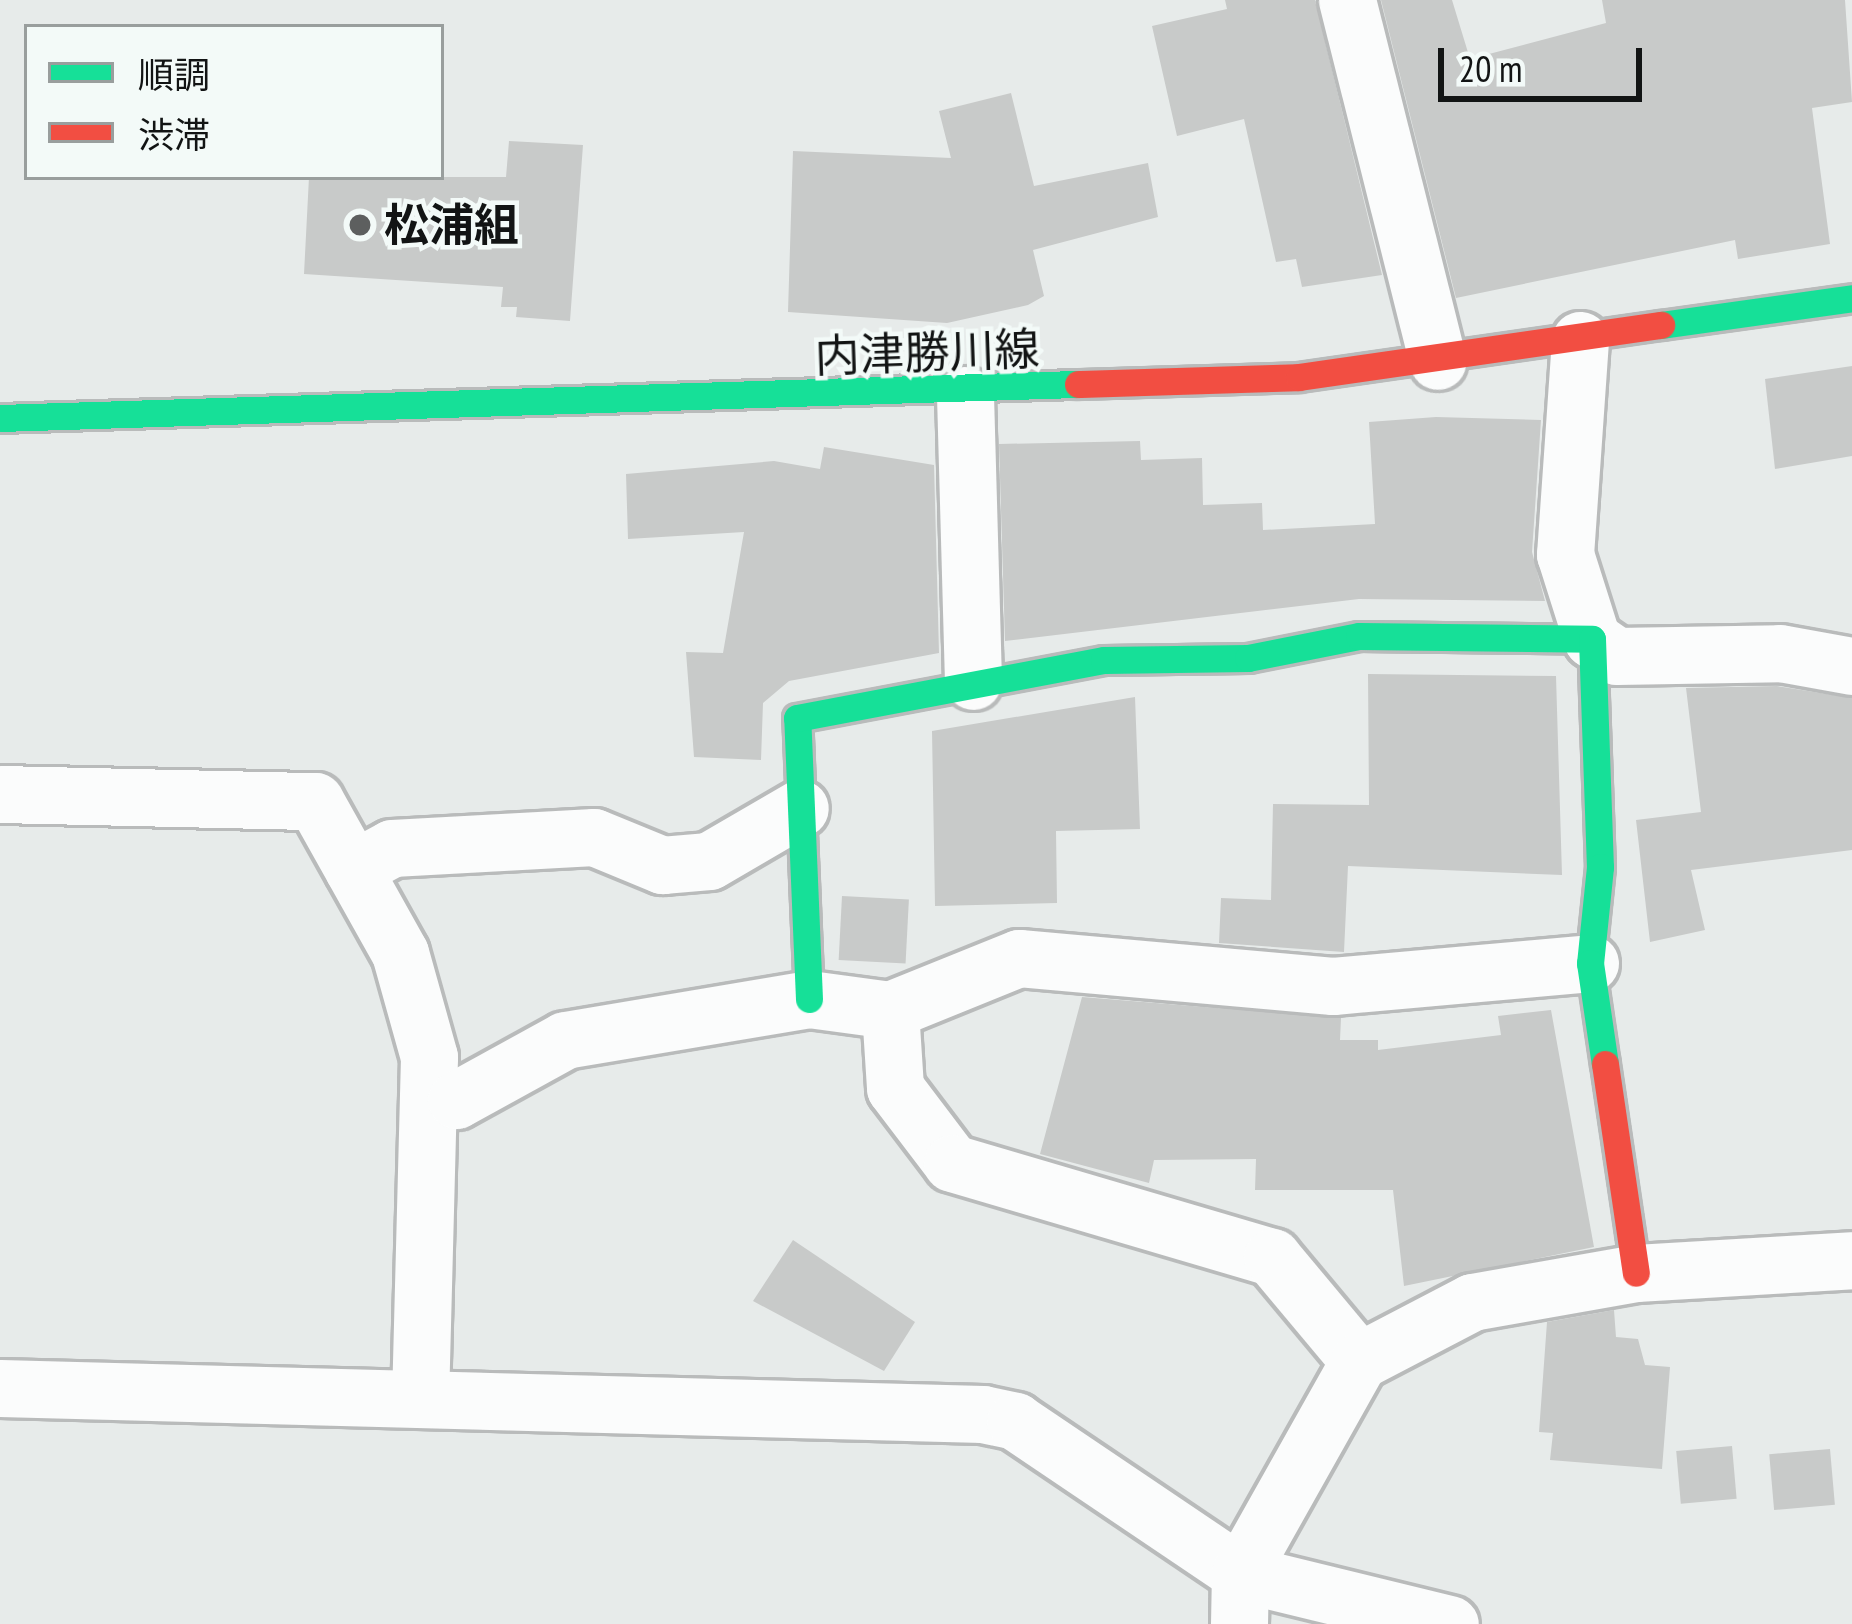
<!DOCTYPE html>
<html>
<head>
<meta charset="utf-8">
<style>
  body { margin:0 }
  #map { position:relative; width:1852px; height:1624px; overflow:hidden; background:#e7ebea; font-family:"PT Sans Narrow","Noto Sans JP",sans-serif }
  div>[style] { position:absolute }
  .building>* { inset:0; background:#c8cac9; transform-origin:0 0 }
  .roads { filter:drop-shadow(3px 0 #b9bbbb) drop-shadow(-3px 0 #b9bbbb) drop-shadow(0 3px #b9bbbb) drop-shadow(0 -3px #b9bbbb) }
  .street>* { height:57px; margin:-28.5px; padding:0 28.5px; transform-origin:28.5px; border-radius:28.5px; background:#fbfcfc }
  .fast>* { height:27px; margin:-13.5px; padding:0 13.5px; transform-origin:13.5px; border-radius:13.5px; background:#16e098 }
  .jam>* { height:27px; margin:-13.5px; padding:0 13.5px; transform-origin:13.5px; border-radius:13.5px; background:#f24e42 }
  .dots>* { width:33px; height:33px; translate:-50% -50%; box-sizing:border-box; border:6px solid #f3faf8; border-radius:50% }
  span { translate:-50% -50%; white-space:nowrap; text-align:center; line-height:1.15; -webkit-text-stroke:9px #f3faf8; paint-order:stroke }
  .poi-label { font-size:45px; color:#121414; font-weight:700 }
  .left { translate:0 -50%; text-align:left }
  .street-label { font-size:45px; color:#121414 }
  .legend { position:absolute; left:24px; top:24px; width:420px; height:156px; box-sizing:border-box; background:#f3faf8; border:3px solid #999e9d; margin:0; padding:15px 21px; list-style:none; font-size:36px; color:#121414 }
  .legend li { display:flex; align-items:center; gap:24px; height:60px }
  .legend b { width:60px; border:3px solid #999e9d }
  .scale { position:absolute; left:1438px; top:48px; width:204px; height:54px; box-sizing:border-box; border:6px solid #121414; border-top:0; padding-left:15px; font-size:36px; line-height:42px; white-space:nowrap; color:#121414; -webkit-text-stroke:9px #f3faf8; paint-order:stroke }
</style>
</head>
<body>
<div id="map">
  <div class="building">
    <div style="clip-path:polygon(1225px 0,1315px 0,1382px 275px,1302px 287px,1296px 259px,1276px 262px,1244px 119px,1177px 136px,1152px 26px,1227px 9px)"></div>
    <div style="clip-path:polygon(1381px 0,1452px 0,1470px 59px,1606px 23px,1602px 0,1845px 0,1852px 102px,1812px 108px,1830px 244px,1738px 259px,1735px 240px,1456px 298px)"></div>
    <div style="clip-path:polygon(1011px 93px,1034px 186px,1148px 163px,1158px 217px,1033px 250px,1044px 296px,1028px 305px,947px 323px,788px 312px,793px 151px,951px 158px,939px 111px)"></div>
    <div style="clip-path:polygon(509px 141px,583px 145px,570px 321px,516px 317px,517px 307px,501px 307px,503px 287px,304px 274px,309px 177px,506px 177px)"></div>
    <div style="clip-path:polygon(1852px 366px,1852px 456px,1775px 469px,1765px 379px)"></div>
    <div style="clip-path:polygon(1436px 417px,1541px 420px,1532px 552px,1545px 601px,1359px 599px,1005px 641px,999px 444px,1140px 441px,1141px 460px,1202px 458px,1203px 505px,1262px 503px,1263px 530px,1375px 524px,1369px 422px)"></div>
    <div style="clip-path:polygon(824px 447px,934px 465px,939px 653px,789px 681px,763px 703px,761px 760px,694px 757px,686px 652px,723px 653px,744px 532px,628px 539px,626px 474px,774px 461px,820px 469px)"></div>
    <div style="clip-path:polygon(1368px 674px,1556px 676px,1562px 875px,1348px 866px,1344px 952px,1219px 943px,1221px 898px,1271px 900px,1273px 804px,1369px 805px)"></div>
    <div style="clip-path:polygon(1777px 686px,1852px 698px,1852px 850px,1691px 870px,1705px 930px,1650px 942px,1636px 820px,1701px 812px,1686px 688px)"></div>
    <div style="clip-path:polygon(1135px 697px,1140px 829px,1056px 831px,1057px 903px,935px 906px,932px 731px)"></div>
    <div style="left:842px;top:896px;width:67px;height:64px;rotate:3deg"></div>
    <div style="clip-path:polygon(1082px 997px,1341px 1018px,1340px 1040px,1378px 1040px,1378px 1050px,1501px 1035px,1498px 1016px,1551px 1010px,1594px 1247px,1404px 1286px,1393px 1190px,1255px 1190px,1256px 1159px,1154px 1160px,1149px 1183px,1040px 1154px)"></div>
    <div style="clip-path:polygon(793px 1240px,915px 1322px,884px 1371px,753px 1301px)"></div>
    <div style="clip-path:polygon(1614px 1310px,1616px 1337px,1638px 1339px,1645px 1365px,1670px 1367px,1662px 1469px,1550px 1460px,1553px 1433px,1539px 1432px,1547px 1322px)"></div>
    <div style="left:1732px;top:1446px;width:53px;height:56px;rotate:85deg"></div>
    <div style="left:1830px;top:1449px;width:56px;height:61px;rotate:85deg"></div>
  </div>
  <div class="roads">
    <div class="street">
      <div style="left:1347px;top:0;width:372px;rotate:75.9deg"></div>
      <div style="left:1580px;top:340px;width:215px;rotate:94deg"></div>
      <div style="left:1565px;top:554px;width:89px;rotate:72.4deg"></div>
      <div style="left:1592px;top:639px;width:29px;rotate:35deg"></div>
      <div style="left:1616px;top:656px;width:164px;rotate:-1deg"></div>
      <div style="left:1780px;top:653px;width:73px;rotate:10.2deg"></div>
      <div style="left:965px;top:395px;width:286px;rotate:88.4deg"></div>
      <div style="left:0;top:794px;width:315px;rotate:1.3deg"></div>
      <div style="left:315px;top:801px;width:174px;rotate:60.8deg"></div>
      <div style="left:400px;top:953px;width:108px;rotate:74.4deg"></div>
      <div style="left:429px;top:1057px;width:338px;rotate:91.5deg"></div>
      <div style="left:353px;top:869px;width:44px;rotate:-28.3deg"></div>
      <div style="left:392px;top:848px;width:202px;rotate:-3.1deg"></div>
      <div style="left:594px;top:837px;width:74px;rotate:22.4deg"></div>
      <div style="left:662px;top:865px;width:47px;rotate:-4.9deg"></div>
      <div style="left:709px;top:861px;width:105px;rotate:-30.2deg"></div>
      <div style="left:890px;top:1010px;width:78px;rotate:86.3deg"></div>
      <div style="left:895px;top:1088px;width:94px;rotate:52.8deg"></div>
      <div style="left:952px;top:1163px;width:334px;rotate:16.4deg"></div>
      <div style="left:1272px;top:1257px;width:136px;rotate:50.1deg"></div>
      <div style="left:428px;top:1098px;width:28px;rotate:4deg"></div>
      <div style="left:456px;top:1100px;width:124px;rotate:-28.8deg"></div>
      <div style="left:565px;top:1040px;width:247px;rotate:-9.5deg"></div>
      <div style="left:809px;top:999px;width:82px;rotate:7.7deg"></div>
      <div style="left:890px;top:1010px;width:139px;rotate:-22deg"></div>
      <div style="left:1019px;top:958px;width:315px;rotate:5.1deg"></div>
      <div style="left:1333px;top:986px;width:258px;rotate:-5.1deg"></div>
      <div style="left:0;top:1388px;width:983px;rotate:1.52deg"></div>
      <div style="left:983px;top:1414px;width:33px;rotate:12deg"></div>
      <div style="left:1015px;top:1421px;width:272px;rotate:34deg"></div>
      <div style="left:1240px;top:1573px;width:216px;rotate:13.7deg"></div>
      <div style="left:1239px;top:1624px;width:51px;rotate:-88.9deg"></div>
      <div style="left:1240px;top:1573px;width:243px;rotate:-60.7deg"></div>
      <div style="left:1359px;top:1361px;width:127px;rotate:-27.6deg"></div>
      <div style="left:1472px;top:1302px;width:167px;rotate:-10deg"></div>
      <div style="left:1636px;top:1273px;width:216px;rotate:-3.4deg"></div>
    </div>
    <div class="fast">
      <div style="left:1661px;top:325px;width:193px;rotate:-8deg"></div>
      <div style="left:0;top:418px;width:1079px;rotate:-1.81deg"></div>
      <div style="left:809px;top:999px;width:281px;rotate:-92.4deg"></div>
      <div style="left:797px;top:718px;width:312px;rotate:-10.7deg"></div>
      <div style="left:1104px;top:660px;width:144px;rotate:-0.8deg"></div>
      <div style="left:1248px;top:658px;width:113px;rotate:-11.2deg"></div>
      <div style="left:1359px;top:636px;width:233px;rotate:0.7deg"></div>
      <div style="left:1592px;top:639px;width:228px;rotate:88deg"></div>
      <div style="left:1600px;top:867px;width:97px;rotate:95.9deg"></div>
      <div style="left:1590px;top:963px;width:102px;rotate:81.6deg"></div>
    </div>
    <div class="jam">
      <div style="left:1078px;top:384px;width:221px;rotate:-1.8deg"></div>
      <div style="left:1299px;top:377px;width:366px;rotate:-8.2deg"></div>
      <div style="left:1605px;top:1064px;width:211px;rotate:81.6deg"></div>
    </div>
  </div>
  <div class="dots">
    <div style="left:360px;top:225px;background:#5d5f5f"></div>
  </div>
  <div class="poi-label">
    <span class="left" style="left:384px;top:225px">松浦組</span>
  </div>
  <div class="street-label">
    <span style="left:927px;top:352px;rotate:-2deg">内津勝川線</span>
  </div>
  <ul class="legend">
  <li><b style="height:15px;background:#16e098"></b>順調</li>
  <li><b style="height:15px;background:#f24e42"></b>渋滞</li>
  </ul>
  <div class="scale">20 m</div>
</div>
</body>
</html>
